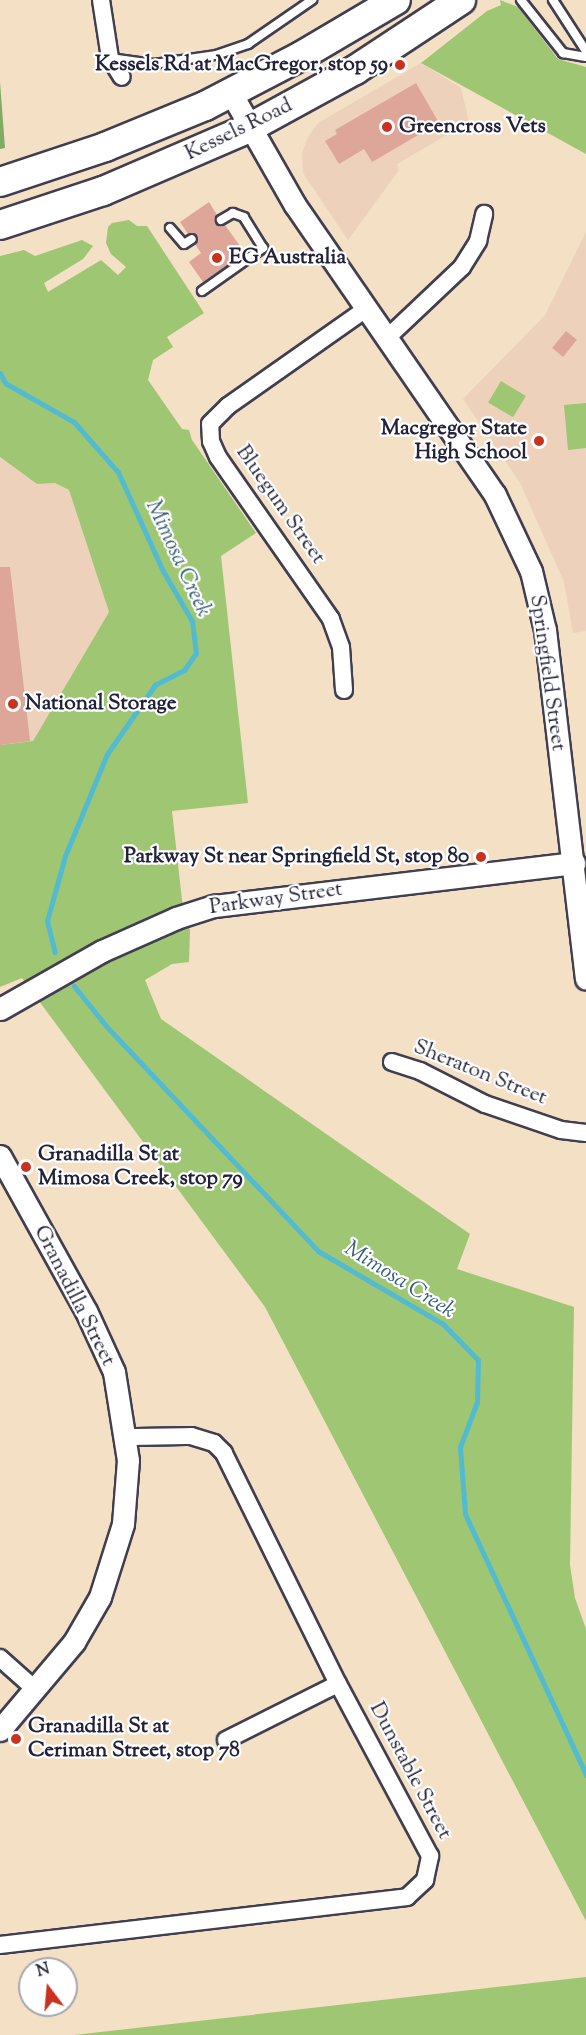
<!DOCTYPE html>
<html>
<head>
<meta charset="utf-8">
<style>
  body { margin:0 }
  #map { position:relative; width:586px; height:2035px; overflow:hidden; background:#f3e0c5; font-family:"Sorts Mill Goudy",serif }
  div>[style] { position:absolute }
  .built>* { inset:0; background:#edd1ba }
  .green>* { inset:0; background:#9fc672; transform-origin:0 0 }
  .forest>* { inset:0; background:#7fab64 }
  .stream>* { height:5px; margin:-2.5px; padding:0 2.5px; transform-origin:2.5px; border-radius:2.5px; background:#53bbd1 }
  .building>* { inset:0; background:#dda699; transform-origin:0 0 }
  .roads { filter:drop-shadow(2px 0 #413e50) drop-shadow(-2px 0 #413e50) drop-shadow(0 2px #413e50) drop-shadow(0 -2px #413e50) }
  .service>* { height:8px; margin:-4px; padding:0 4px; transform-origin:4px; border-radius:4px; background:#fff }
  .minor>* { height:16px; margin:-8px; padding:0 8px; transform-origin:8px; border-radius:8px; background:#fff }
  .tertiary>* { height:21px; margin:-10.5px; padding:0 10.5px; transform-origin:10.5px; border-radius:10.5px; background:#fff }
  .trunk>* { height:28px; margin:-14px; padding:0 14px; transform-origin:14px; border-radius:14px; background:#fff }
  .dots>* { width:16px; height:16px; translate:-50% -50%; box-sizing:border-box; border:3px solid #fff; border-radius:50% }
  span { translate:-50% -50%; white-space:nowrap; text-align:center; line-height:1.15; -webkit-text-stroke:4.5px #fff; paint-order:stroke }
  .poi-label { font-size:21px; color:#22223b; font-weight:700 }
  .right { translate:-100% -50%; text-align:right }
  .left { translate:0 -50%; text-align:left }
  .street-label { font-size:21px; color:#22223b }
  .water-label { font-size:22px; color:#365f77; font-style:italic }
  .north { position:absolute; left:18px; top:1957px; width:60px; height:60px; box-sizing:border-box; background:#fff; border:2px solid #a7a7b1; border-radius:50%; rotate:344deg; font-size:16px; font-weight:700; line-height:24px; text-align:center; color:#22223b }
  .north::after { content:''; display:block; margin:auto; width:21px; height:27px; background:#c8321e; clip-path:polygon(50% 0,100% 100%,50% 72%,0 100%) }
</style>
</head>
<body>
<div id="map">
  <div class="built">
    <div style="clip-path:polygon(421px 63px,461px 88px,469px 122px,397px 164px,399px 170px,348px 240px,303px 173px,302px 153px,308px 137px,318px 123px)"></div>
    <div style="clip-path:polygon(586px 232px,586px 631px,573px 633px,564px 582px,520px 483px,463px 399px,545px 315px)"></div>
    <div style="clip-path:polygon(0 457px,37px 484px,55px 483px,69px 490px,109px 612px,33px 741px,0 745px)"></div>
  </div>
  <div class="green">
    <div style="clip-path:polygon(500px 0,518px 7px,558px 59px,586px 67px,586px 154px,421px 63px,487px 11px,501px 5px)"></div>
    <div style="clip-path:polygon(129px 220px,137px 226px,147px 226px,204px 313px,167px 337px,173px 347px,153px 360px,148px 380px,182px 429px,189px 430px,192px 440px,256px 533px,221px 556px,248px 803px,172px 811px,182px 900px,190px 931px,189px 962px,172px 964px,145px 980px,161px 1019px,470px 1234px,457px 1269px,574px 1307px,570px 1565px,575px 1598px,586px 1629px,586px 1921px,265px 1307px,22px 978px,0 987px,0 745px,33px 741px,109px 612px,69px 490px,55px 483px,37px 484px,0 457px,0 256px,24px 250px,35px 256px,82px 240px,93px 246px,83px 259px,44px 283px,48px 292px,101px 260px,118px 275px,126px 267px,111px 254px,106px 243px,108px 227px,112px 223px)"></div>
    <div style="left:501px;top:381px;width:29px;height:25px;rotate:31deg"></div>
    <div style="clip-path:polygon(586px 403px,586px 448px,568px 450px,564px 405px)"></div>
    <div style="clip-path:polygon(586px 1977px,586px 2035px,74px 2035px)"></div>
  </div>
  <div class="forest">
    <div style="clip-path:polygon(0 82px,5px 148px,0 149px)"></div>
  </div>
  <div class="stream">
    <div style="left:0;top:373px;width:11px;rotate:63deg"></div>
    <div style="left:5px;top:383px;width:79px;rotate:29.5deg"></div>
    <div style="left:74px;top:422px;width:67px;rotate:48.7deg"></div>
    <div style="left:118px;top:472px;width:109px;rotate:65.6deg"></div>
    <div style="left:163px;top:571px;width:58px;rotate:59.9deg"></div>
    <div style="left:192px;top:621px;width:32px;rotate:83deg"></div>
    <div style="left:196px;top:653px;width:21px;rotate:125deg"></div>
    <div style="left:184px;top:670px;width:33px;rotate:153deg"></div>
    <div style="left:155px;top:685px;width:84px;rotate:124.8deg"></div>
    <div style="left:107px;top:754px;width:110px;rotate:112.4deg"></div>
    <div style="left:65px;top:856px;width:67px;rotate:105.5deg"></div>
    <div style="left:47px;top:921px;width:32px;rotate:76deg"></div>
    <div style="left:74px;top:986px;width:53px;rotate:51.2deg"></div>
    <div style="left:107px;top:1027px;width:308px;rotate:46.7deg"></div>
    <div style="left:318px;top:1251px;width:145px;rotate:30.3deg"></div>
    <div style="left:443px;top:1324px;width:50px;rotate:45.8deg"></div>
    <div style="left:478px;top:1360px;width:42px;rotate:91.4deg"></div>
    <div style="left:477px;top:1402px;width:48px;rotate:110.7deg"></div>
    <div style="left:460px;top:1447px;width:67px;rotate:85.7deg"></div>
    <div style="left:465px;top:1514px;width:288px;rotate:65.1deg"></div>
  </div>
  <div class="building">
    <div style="clip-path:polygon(416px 83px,439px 123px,372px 162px,364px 149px,339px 164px,325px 141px,337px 134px,335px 130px)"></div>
    <div style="clip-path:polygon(209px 202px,217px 215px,216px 224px,225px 225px,245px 253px,203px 282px,189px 262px,201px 253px,195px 244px,198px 236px,188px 234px,180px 222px)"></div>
    <div style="left:566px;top:331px;width:14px;height:22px;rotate:39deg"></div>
    <div style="clip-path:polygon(0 567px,10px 567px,30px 741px,0 745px)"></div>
  </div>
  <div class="roads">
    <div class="service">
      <div style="left:521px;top:0;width:68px;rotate:51.6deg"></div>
      <div style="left:563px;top:53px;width:23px;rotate:10deg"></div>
      <div style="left:553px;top:0;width:61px;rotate:57.1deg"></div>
      <div style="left:110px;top:58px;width:44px;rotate:7.8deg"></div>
      <div style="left:154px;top:64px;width:63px;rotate:-8.3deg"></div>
      <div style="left:216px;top:55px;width:34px;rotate:-19deg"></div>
      <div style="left:248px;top:44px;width:78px;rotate:-34.5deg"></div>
      <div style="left:170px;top:228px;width:21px;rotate:49deg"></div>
      <div style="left:184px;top:244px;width:9px;rotate:-32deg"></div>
      <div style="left:202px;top:291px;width:75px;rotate:-35.2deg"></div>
      <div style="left:263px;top:248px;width:36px;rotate:-122deg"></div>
      <div style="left:244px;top:217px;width:12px;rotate:-160deg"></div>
      <div style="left:233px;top:213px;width:14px;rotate:150deg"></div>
    </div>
    <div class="minor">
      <div style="left:101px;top:0;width:59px;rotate:81.2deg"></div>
      <div style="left:110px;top:58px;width:22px;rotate:58deg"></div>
      <div style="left:387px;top:338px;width:103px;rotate:-43.4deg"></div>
      <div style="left:462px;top:267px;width:31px;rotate:-58deg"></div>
      <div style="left:478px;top:241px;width:28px;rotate:-77deg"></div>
      <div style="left:344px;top:690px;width:43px;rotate:-94deg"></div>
      <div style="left:341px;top:647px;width:30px;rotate:-110deg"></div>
      <div style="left:331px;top:619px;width:198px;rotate:-124.9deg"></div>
      <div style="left:218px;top:457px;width:17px;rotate:-114deg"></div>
      <div style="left:211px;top:441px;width:17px;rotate:-93deg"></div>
      <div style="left:210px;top:424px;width:25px;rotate:-45deg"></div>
      <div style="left:228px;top:406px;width:169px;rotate:-35.1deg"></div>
      <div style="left:392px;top:1062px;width:29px;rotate:18deg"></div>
      <div style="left:420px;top:1071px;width:73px;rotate:26.9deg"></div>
      <div style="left:485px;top:1104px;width:80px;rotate:18.9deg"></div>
      <div style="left:561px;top:1130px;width:25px;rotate:7deg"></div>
      <div style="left:0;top:1658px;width:48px;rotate:41.6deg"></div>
      <div style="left:226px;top:1740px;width:125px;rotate:-26.6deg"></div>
      <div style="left:0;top:1945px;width:410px;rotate:-6.7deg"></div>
      <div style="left:407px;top:1897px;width:25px;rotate:-43deg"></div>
      <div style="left:425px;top:1880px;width:25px;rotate:-78deg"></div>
      <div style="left:430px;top:1856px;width:195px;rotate:-118.1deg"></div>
      <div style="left:338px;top:1684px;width:258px;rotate:-116.3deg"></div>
      <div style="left:224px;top:1453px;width:14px;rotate:-135deg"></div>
      <div style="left:214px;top:1443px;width:24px;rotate:-163deg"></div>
      <div style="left:191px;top:1436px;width:64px;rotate:179.1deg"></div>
    </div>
    <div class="tertiary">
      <div style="left:231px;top:93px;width:129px;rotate:60.3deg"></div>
      <div style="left:295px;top:205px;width:352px;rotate:55.4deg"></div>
      <div style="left:495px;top:495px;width:84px;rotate:64.7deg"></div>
      <div style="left:531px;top:571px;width:61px;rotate:76.7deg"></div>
      <div style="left:545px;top:630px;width:351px;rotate:83.3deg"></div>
      <div style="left:0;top:1009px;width:117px;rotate:-29.6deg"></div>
      <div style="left:102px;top:951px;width:81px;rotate:-24deg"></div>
      <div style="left:176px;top:918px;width:40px;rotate:-18deg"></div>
      <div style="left:214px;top:906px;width:363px;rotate:-6.8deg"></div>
      <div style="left:0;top:1156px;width:177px;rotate:61deg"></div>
      <div style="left:86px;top:1311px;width:67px;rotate:65.3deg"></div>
      <div style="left:114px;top:1372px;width:89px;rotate:81deg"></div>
      <div style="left:128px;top:1460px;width:64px;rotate:94.5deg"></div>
      <div style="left:123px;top:1524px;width:77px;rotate:107.5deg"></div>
      <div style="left:100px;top:1597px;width:52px;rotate:120deg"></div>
      <div style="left:74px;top:1642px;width:115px;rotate:130.1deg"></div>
    </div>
    <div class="trunk">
      <div style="left:0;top:182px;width:111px;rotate:-18.4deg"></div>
      <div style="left:105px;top:147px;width:108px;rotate:-22.3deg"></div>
      <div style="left:205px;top:106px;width:108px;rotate:-27.5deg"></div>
      <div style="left:301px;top:56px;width:110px;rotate:-30.5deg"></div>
      <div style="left:0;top:225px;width:108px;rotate:-18.3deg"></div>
      <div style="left:103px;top:191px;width:159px;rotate:-23.3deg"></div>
      <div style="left:249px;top:128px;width:121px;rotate:-28.7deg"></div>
      <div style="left:355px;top:70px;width:127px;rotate:-33.4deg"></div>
    </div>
  </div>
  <div class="dots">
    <div style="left:400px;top:65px;background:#c8321e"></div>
    <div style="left:387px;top:127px;background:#c8321e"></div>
    <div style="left:217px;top:258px;background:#c8321e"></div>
    <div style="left:539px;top:441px;background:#c8321e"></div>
    <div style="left:13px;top:704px;background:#c8321e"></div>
    <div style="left:481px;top:857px;background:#c8321e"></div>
    <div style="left:26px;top:1167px;background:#c8321e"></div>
    <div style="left:16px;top:1739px;background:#c8321e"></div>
  </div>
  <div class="poi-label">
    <span class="right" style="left:388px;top:65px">Kessels Rd at MacGregor, stop 59</span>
    <span class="left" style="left:399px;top:127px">Greencross Vets</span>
    <span class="left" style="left:229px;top:258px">EG Australia</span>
    <span class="right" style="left:527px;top:441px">Macgregor State<br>High School</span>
    <span class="left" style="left:25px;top:704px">National Storage</span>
    <span class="right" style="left:469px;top:857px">Parkway St near Springfield St, stop 80</span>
    <span class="left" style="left:38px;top:1167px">Granadilla St at<br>Mimosa Creek, stop 79</span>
    <span class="left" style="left:28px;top:1739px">Granadilla St at<br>Ceriman Street, stop 78</span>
  </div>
  <div class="street-label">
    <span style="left:239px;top:130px;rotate:-26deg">Kessels Road</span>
    <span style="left:280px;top:505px;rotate:55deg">Bluegum Street</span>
    <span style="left:547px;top:673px;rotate:82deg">Springfield Street</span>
    <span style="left:276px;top:899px;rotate:-8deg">Parkway Street</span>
    <span style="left:480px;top:1073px;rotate:22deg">Sheraton Street</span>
    <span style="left:74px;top:1296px;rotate:63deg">Granadilla Street</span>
    <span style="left:410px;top:1771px;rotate:62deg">Dunstable Street</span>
  </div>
  <div class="water-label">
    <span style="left:177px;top:559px;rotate:65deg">Mimosa Creek</span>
    <span style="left:399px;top:1281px;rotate:32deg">Mimosa Creek</span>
  </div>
  <div class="north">N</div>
</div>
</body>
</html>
